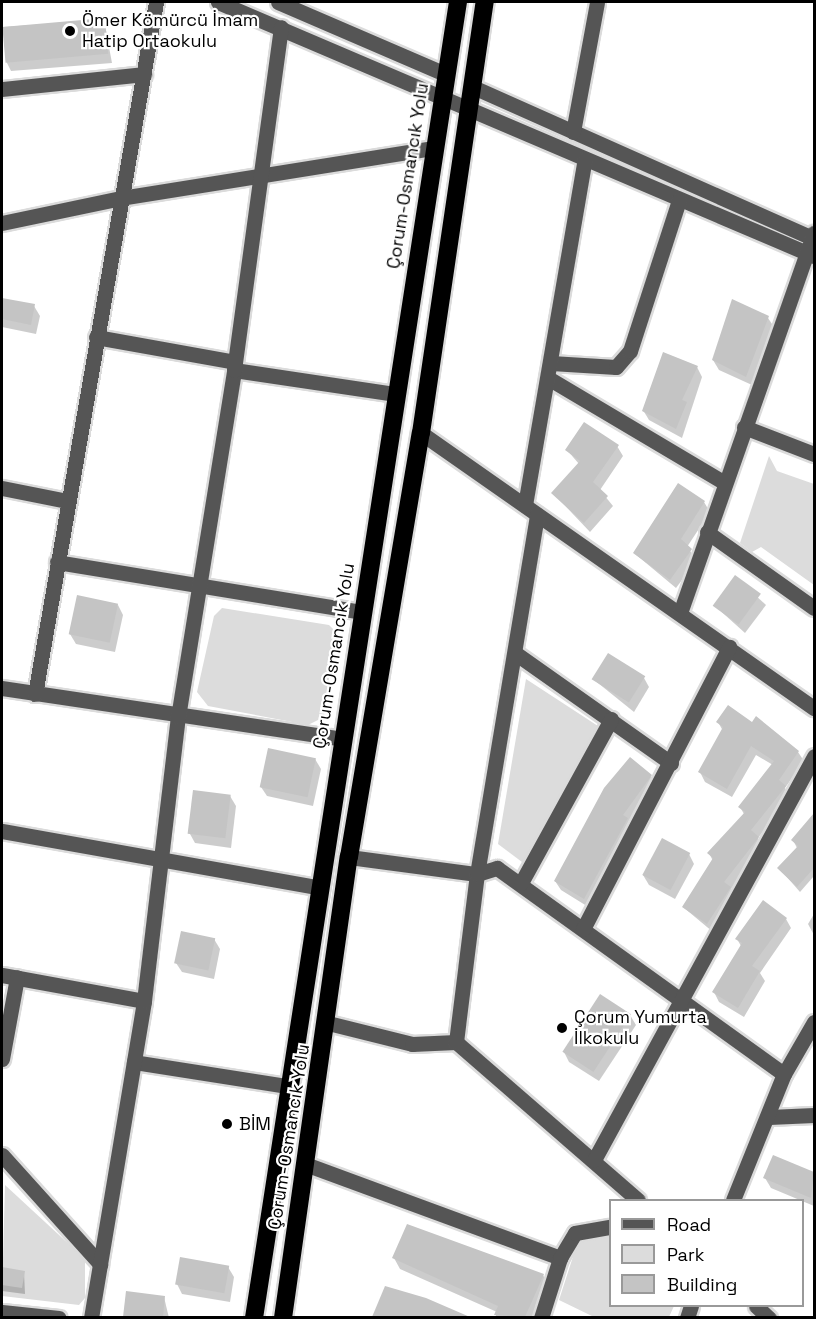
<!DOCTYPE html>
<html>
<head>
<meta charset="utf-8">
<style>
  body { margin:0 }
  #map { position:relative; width:816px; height:1319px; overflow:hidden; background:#fff; font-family:"Space Grotesk",sans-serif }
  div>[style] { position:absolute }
  .green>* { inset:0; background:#dcdcdc }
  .shadow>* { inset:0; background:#0003 }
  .building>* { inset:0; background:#c4c4c4; transform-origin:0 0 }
  .roads { filter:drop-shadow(2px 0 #dbdbdb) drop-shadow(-2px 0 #dbdbdb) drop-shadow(0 2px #dbdbdb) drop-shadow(0 -2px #dbdbdb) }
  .minor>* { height:15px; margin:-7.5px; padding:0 7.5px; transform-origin:7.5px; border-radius:7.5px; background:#555 }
  .highway>* { height:18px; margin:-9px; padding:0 9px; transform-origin:9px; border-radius:9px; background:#000 }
  .dots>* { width:16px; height:16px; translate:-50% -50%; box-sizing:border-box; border:3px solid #fff; border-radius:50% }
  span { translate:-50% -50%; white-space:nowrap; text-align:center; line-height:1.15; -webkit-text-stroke:4.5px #fff; paint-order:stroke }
  .poi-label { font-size:18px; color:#000 }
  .left { translate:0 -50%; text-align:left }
  .street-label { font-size:18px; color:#000 }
  .frame { position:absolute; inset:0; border:3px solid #000; pointer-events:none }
  .legend { position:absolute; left:609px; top:1199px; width:195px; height:108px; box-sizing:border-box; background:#fff; border:2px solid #999; margin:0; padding:8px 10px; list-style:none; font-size:18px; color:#000 }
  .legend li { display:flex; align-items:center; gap:12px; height:30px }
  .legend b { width:30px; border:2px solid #999 }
</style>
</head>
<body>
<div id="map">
  <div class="green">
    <div style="clip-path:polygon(769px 456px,777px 471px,814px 484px,814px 585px,761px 547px,752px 552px,740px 543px)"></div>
    <div style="clip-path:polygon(222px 608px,329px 625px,335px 631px,324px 717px,308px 725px,208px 706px,197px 692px,214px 616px)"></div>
    <div style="clip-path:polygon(526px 679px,601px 728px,526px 865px,498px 844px)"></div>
    <div style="clip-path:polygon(5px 1185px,85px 1259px,85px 1298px,79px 1305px,2px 1296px)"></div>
    <div style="clip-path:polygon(610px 1234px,610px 1306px,674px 1306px,669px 1317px,594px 1317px,559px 1300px,580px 1235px)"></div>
  </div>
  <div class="shadow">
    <div style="clip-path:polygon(104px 20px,112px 63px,11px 71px,6px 61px,3px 27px)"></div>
    <div style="clip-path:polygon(2px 299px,34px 306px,40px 316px,36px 334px,2px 327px)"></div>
    <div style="clip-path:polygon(733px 301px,768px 318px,774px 327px,752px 385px,719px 370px,713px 360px)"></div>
    <div style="clip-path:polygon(697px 367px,702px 377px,682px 438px,649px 420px,643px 410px)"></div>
    <div style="clip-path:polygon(617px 446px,623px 456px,600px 490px,613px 506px,590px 532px,553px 493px,579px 464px,567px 450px)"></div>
    <div style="clip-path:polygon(704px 502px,710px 512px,687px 547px,697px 560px,676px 588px,634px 553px)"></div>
    <div style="clip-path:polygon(736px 577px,766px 605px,745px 633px,715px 606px)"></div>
    <div style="clip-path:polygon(118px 605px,123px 615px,115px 652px,76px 644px,70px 634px)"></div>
    <div style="clip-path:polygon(644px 678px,649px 687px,634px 712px,593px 679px)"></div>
    <div style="clip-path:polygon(718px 722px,798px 752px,804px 761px,785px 788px,790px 796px,758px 838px,763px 847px,731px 889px,735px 897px,713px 932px,683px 907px,713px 861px,709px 853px,744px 814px,740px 807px,773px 765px,756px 755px,732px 797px,705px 782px,700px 772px,723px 731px)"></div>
    <div style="clip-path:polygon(315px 759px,321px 769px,313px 806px,267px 796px,261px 787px)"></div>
    <div style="clip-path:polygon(651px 776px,656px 786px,629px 823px,633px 829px,590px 908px,561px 890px,555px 881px)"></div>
    <div style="clip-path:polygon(230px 796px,236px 806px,231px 848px,195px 843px,190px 834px)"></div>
    <div style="clip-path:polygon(814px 815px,814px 876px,800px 892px,779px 868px,797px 848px,793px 840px)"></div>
    <div style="clip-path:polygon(689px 854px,694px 864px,675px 899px,649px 885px,643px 875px)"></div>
    <div style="clip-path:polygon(814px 914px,814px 935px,808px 924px)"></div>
    <div style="clip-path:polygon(786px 919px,791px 928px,760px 973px,765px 981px,744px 1017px,719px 1002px,714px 992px,741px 946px,737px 939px)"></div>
    <div style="clip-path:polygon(214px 939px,220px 949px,214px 979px,182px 972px,176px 963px)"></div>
    <div style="clip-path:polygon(630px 1015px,636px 1025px,599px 1081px,569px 1062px,564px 1052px)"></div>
    <div style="clip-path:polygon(773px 1157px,814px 1174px,814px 1206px,771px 1188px,765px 1178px)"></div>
    <div style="clip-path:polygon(394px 1258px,543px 1275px,549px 1286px,537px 1318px,495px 1318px,497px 1312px,400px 1269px)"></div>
    <div style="clip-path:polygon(228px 1267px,234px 1277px,230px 1302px,182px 1294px,177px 1284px)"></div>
    <div style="clip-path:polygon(2px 1269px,24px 1272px,25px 1294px,2px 1291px)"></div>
    <div style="clip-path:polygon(385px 1288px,466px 1318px,374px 1318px)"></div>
    <div style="clip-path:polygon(127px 1293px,164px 1297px,169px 1318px,124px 1318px)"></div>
  </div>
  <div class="building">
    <div style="left:105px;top:18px;width:36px;height:103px;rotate:85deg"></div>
    <div style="clip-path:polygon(2px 298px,35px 304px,31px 325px,2px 319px)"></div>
    <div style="clip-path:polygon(732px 299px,769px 316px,746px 377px,712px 360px)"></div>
    <div style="clip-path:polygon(663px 352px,698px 366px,682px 400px,687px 402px,676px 429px,642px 411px)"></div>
    <div style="clip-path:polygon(584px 422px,619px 445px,593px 482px,608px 496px,584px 523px,551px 493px,580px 461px,565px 450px)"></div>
    <div style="clip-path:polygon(678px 483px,705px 501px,681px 539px,692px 549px,670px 580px,633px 553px)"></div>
    <div style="left:735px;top:575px;width:32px;height:38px;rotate:36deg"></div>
    <div style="left:77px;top:595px;width:42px;height:40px;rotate:12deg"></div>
    <div style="left:608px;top:653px;width:44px;height:31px;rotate:32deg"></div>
    <div style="clip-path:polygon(728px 705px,752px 722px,756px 716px,799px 751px,779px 780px,786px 786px,751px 830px,759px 837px,724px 882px,731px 887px,707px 924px,682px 907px,713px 858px,707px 853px,745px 812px,738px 807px,774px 761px,751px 746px,727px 789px,698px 772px,723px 727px,716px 722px)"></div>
    <div style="left:268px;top:748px;width:49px;height:40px;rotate:12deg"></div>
    <div style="clip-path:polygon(630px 757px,652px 775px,623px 815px,628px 818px,584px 899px,554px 881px,604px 788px)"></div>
    <div style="left:193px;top:790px;width:38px;height:44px;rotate:7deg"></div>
    <div style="clip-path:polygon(814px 813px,814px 868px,797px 887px,777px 868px,798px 846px,791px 840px)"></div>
    <div style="left:662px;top:838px;width:32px;height:42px;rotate:28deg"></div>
    <div style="clip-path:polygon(763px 900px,787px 918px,752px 966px,760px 971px,738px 1008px,712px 992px,742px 943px,735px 939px)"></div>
    <div style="left:181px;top:931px;width:35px;height:33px;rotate:12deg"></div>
    <div style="left:600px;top:994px;width:37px;height:69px;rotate:33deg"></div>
    <div style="clip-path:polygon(773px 1155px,814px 1172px,811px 1198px,763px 1178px)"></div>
    <div style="clip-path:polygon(407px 1224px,544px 1274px,525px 1317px,494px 1315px,498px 1306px,392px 1258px)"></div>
    <div style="left:180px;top:1257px;width:50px;height:28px;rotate:10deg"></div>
    <div style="clip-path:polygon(2px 1267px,25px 1271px,22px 1288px,2px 1285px)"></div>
    <div style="clip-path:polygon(385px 1286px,426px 1298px,470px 1317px,372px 1317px)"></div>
    <div style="clip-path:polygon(126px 1291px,165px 1296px,163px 1317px,123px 1317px)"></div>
  </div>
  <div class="roads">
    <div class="minor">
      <div style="left:218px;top:2px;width:648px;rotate:23.08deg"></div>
      <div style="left:278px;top:2px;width:182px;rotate:23.3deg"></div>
      <div style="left:473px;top:87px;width:373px;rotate:24deg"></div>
      <div style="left:2px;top:89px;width:143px;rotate:-6deg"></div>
      <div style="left:573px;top:132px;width:132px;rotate:-79.5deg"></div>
      <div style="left:2px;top:223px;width:122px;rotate:-11.9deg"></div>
      <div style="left:121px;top:198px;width:317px;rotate:-9.1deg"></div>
      <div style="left:96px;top:337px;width:141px;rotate:10.2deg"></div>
      <div style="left:551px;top:363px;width:65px;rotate:3.5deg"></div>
      <div style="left:616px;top:367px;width:21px;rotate:-49deg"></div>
      <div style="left:630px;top:351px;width:159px;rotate:-72deg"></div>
      <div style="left:234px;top:370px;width:162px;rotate:8.5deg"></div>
      <div style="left:548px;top:378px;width:204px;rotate:30.7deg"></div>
      <div style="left:744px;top:427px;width:75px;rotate:21.1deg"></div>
      <div style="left:421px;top:433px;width:480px;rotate:35deg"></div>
      <div style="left:2px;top:488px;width:66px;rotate:11.3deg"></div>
      <div style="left:525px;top:505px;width:351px;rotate:-80.2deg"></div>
      <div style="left:707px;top:532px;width:131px;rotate:35.4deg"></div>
      <div style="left:57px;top:562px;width:310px;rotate:9.3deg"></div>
      <div style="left:680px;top:613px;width:403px;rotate:-70.6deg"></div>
      <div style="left:515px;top:653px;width:191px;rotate:35.2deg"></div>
      <div style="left:2px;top:688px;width:344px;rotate:8.5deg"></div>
      <div style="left:35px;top:694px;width:702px;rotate:-80.08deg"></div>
      <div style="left:2px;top:831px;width:320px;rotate:10.1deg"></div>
      <div style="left:349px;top:857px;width:129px;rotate:7.6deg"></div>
      <div style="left:477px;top:874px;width:21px;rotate:-17deg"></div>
      <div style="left:497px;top:868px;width:353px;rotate:35.7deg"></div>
      <div style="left:521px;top:883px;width:187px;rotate:-61.2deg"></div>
      <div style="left:583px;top:929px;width:318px;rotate:-62.6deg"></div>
      <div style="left:2px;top:975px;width:144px;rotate:10.4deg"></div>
      <div style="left:328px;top:1023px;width:87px;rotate:14deg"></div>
      <div style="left:412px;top:1044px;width:44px;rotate:-2.6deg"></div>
      <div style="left:456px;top:1042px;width:241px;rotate:41deg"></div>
      <div style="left:456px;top:1042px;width:169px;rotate:-82.9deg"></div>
      <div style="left:477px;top:874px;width:364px;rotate:-80.5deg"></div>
      <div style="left:2px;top:1059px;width:83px;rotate:-79.6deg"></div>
      <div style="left:134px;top:1062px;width:156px;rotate:8.9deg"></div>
      <div style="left:769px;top:1117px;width:45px;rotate:-2.5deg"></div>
      <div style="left:2px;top:1155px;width:147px;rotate:48deg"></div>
      <div style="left:594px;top:1160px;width:460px;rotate:-61.4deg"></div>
      <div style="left:305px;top:1164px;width:272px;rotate:20.2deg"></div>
      <div style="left:733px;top:1200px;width:136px;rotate:-68deg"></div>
      <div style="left:784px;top:1074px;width:60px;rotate:-60deg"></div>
      <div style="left:756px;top:1306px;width:18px;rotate:43deg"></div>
      <div style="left:2px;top:1312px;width:57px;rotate:6deg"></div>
      <div style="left:91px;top:1318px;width:321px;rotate:-80.5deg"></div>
      <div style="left:144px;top:1001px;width:286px;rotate:-83.2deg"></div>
      <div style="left:178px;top:717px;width:351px;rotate:-80.8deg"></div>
      <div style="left:234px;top:370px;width:346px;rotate:-82.2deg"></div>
      <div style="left:541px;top:1318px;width:63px;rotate:-72.4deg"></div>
      <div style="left:560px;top:1258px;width:29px;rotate:-59deg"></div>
      <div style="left:575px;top:1233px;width:36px;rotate:-10deg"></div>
      <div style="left:687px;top:1318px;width:13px;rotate:-72deg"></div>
    </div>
    <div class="highway">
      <div style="left:254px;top:1318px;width:1332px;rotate:-81.19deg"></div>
      <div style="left:283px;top:1318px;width:466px;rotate:-81.9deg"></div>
      <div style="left:349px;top:857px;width:430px;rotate:-80.4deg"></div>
      <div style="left:421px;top:433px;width:436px;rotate:-81.6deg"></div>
    </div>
  </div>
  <div class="dots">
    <div style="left:70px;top:31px;background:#000"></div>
    <div style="left:562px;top:1028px;background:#000"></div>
    <div style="left:227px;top:1124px;background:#000"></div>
  </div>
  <div class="poi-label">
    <span class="left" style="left:82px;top:31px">Ömer Kömürcü İmam<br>Hatip Ortaokulu</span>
    <span class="left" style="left:574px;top:1028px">Çorum Yumurta<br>İlkokulu</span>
    <span class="left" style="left:239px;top:1124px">BİM</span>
  </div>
  <div class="street-label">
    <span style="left:408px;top:176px;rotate:-81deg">Çorum-Osmancık Yolu</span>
    <span style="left:334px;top:656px;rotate:-81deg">Çorum-Osmancık Yolu</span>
    <span style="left:289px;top:1137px;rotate:-81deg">Çorum-Osmancık Yolu</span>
  </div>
  <div class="frame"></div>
  <ul class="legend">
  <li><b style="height:8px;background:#555"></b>Road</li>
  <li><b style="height:16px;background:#dcdcdc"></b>Park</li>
  <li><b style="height:16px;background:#c4c4c4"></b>Building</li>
  </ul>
</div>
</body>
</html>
